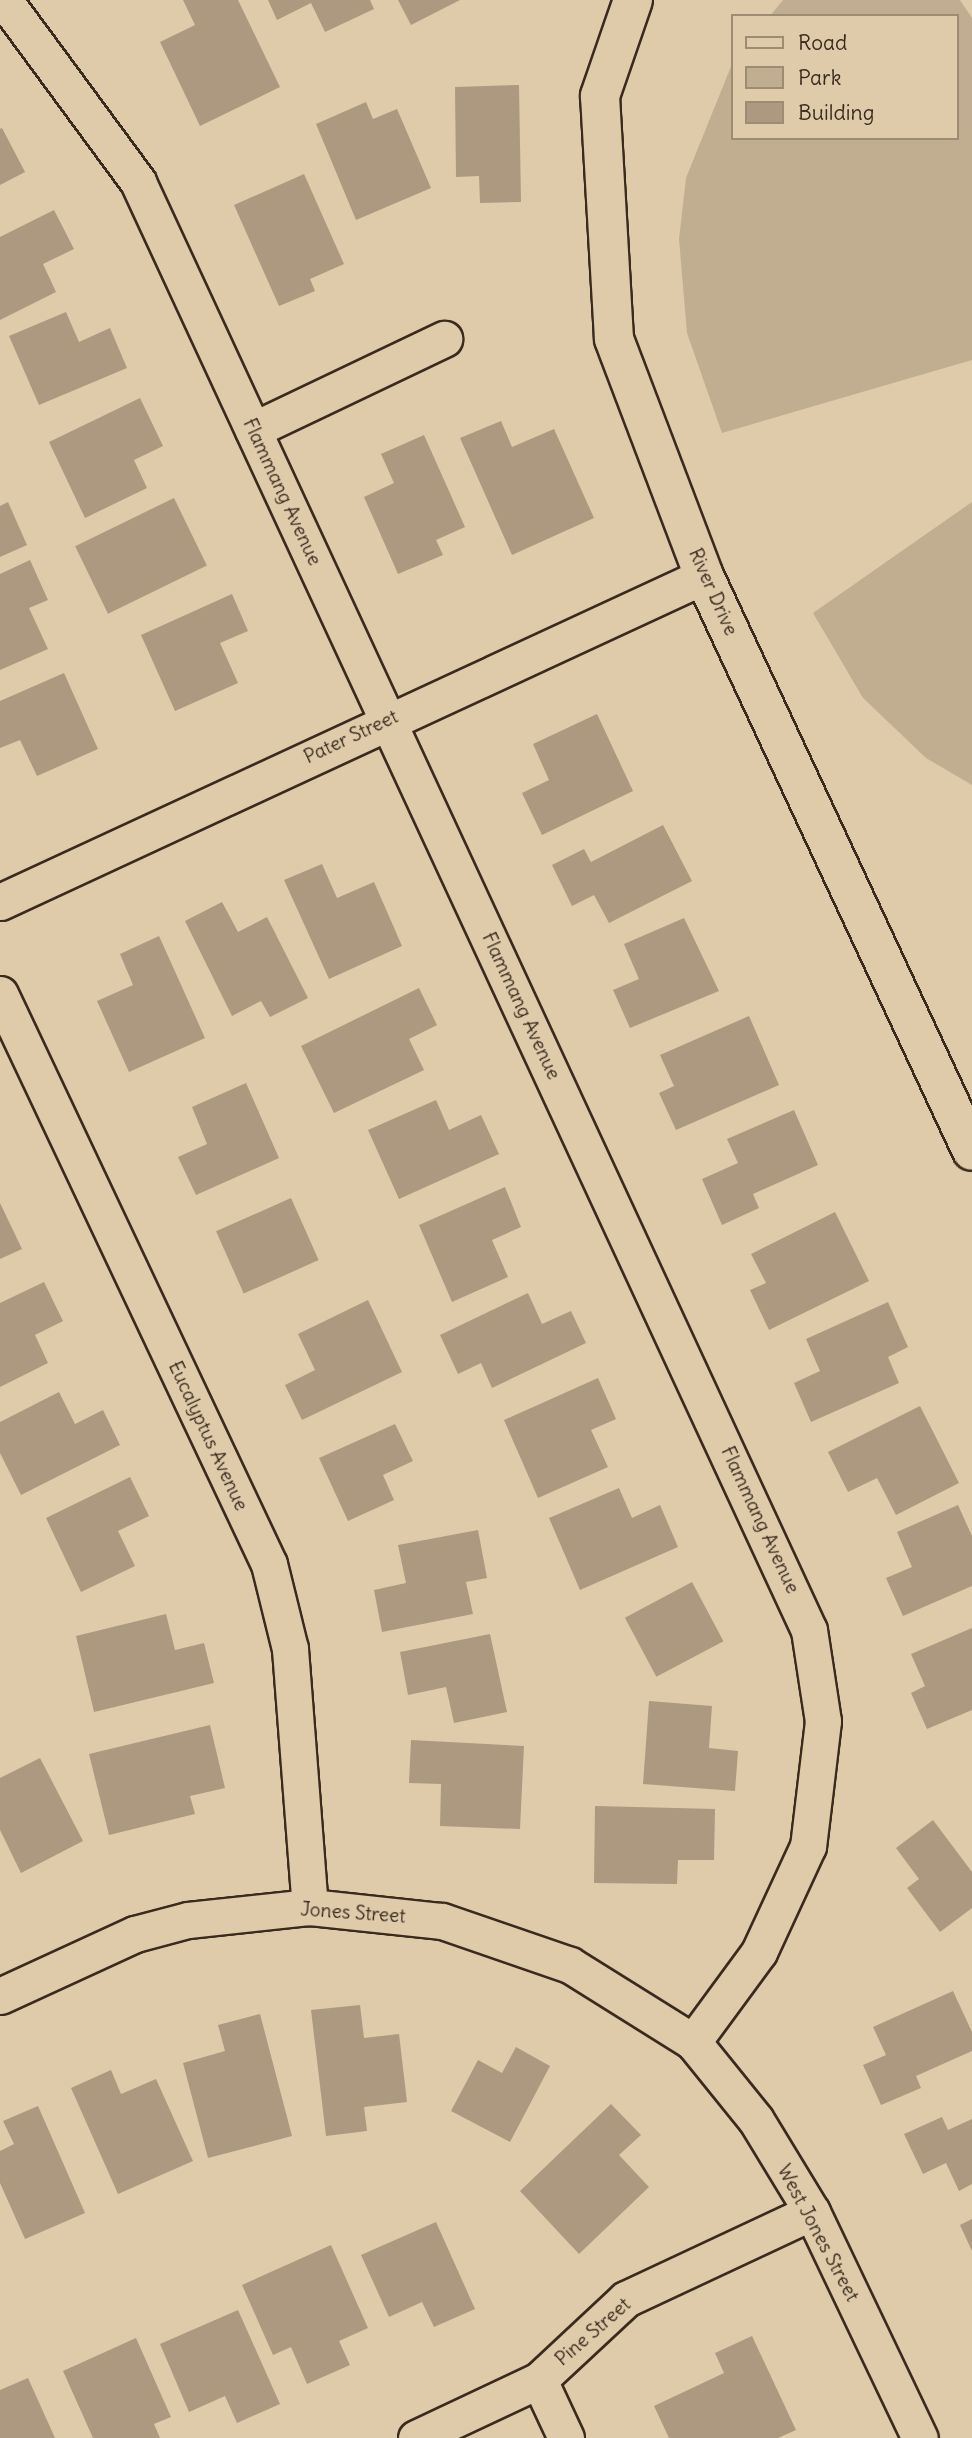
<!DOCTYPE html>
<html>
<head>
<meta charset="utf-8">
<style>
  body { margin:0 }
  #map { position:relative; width:972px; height:2438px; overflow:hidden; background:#dfcbaa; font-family:Delius,sans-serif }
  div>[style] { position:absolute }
  .green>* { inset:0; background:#c1ae91 }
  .building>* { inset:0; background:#ac997f; transform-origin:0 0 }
  .roads { filter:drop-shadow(2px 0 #3b2a1e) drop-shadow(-2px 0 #3b2a1e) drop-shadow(0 2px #3b2a1e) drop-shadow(0 -2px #3b2a1e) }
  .street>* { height:35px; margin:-17.5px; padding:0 17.5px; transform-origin:17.5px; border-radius:17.5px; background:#dfcbaa }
  .secondary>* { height:38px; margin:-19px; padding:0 19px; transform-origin:19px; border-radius:19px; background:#dfcbaa }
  span { translate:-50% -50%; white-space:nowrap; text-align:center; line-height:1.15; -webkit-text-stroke:5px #dfcbaa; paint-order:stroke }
  .street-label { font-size:19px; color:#3b2a1e }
  .legend { position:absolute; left:731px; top:14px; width:228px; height:126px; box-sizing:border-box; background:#dfcbaa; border:2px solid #9d8b72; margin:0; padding:9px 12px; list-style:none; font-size:21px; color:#3b2a1e }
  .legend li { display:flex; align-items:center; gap:14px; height:35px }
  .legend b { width:35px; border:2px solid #9d8b72 }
</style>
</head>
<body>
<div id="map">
  <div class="green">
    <div style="clip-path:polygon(783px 0,960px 0,972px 18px,972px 360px,722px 433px,687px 333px,679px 239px,686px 178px,732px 64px,732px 138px,956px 138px,956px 16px,770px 16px)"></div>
    <div style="clip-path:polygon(972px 502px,972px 785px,926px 758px,863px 698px,813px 613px)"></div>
  </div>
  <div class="building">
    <div style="clip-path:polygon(183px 0,238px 0,280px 87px,200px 126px,160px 42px,195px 25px)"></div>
    <div style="clip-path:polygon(268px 0,370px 0,374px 9px,325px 32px,311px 3px,277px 20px)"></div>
    <div style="clip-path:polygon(398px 0,460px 0,411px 25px)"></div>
    <div style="clip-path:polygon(519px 85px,521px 202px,480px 203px,479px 176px,456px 177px,455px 87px)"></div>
    <div style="clip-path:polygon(366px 102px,373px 119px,397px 109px,431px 188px,356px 220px,316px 124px)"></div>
    <div style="clip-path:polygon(2px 128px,25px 172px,0 185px,0 129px)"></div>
    <div style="clip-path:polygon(304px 174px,344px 264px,310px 279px,315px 291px,279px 306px,234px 205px)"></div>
    <div style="clip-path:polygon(54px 210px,74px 249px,43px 264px,56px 292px,0 320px,0 237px)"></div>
    <div style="clip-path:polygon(66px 312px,79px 342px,110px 328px,127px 368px,39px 405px,9px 336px)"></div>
    <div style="clip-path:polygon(140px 398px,163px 446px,134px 460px,147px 488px,85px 518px,49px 442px)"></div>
    <div style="clip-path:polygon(501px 421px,512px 447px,554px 429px,594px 518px,512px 555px,460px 438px)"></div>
    <div style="clip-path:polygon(424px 435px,465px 527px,436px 540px,443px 555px,398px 574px,364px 497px,394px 483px,381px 454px)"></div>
    <div style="left:174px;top:498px;width:75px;height:110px;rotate:64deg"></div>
    <div style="clip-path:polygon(8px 502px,27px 545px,0 557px,0 506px)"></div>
    <div style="clip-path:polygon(30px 560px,48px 600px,29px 608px,48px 649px,0 670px,0 574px)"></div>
    <div style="clip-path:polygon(232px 594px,248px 631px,220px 643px,238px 683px,175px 711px,141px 635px)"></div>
    <div style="clip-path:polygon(64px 673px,98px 749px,37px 776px,20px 740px,0 748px,0 701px)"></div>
    <div style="clip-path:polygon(597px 714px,633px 791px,542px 835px,522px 793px,549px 780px,533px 744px)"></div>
    <div style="clip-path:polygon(663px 825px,692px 881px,609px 923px,594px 895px,572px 906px,552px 865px,584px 849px,591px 862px)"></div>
    <div style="clip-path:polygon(322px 864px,337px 898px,374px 882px,402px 946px,329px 979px,284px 880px)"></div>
    <div style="clip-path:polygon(222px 902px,238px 932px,267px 917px,308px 998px,270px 1017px,261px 1001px,232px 1016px,185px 921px)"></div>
    <div style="clip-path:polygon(684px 918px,719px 991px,630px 1028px,613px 990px,639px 979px,624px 944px)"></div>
    <div style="clip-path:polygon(159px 936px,205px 1038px,129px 1072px,97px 1001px,133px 985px,120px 954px)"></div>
    <div style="clip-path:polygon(419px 988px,437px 1025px,409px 1039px,424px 1070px,334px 1113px,301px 1046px)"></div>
    <div style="clip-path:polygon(749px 1016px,779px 1085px,676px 1130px,659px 1093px,674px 1086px,660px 1055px)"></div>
    <div style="clip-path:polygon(246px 1083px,279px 1158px,196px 1195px,178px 1157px,207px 1144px,192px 1107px)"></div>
    <div style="clip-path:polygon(436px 1100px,449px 1130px,481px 1115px,499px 1154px,399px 1199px,368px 1130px)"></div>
    <div style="clip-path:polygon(794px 1110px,818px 1165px,753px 1194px,759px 1208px,722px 1225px,702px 1179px,738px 1163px,727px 1139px)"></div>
    <div style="clip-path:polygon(505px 1187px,521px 1227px,492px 1240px,508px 1277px,452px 1302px,419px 1225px)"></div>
    <div style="left:291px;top:1198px;width:68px;height:82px;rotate:66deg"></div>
    <div style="clip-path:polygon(0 1203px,22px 1249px,0 1259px)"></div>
    <div style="clip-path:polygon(835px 1212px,869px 1281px,769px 1330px,750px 1290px,766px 1283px,751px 1254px)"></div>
    <div style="clip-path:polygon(44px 1282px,63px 1321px,35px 1335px,48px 1363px,0 1387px,0 1303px)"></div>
    <div style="clip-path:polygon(528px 1293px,542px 1324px,571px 1311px,586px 1343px,492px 1388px,481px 1363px,458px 1374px,440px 1335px)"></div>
    <div style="clip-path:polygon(368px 1300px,402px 1372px,302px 1420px,285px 1385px,315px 1370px,298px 1334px)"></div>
    <div style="clip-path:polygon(888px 1302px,908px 1347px,888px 1357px,899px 1383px,811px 1422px,794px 1383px,820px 1371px,806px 1339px)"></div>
    <div style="clip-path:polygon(598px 1378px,616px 1419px,591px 1430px,608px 1467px,538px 1498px,504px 1420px)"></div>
    <div style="clip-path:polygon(59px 1392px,75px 1424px,103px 1410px,120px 1445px,21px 1495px,0 1453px,0 1422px)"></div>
    <div style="clip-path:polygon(920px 1406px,959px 1483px,896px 1515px,877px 1478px,848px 1492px,828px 1452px)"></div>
    <div style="clip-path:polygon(395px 1424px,413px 1461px,383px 1475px,394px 1500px,348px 1521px,319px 1458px)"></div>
    <div style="clip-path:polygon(130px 1477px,149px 1516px,118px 1531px,135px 1566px,81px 1592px,46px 1518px)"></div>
    <div style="clip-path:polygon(619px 1488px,632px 1518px,660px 1505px,678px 1547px,580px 1590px,549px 1518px)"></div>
    <div style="clip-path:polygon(958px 1505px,972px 1536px,972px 1586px,903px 1616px,886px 1578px,912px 1567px,897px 1532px)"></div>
    <div style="clip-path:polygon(478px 1530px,487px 1578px,466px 1582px,473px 1614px,382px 1632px,374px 1590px,406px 1583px,398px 1545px)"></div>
    <div style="left:692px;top:1582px;width:67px;height:76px;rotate:62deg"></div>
    <div style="clip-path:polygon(166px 1614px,175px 1650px,204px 1643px,214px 1683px,94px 1712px,76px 1636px)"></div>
    <div style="clip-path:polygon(972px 1628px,972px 1710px,927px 1729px,911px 1693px,925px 1686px,911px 1654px)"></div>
    <div style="clip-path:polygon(490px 1634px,507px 1712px,454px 1723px,446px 1687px,408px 1695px,400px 1652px)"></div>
    <div style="clip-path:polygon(649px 1701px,712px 1706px,709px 1748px,738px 1751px,735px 1791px,643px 1784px)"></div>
    <div style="clip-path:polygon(210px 1725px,225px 1788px,190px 1796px,195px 1814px,109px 1835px,89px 1754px)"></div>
    <div style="clip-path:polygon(411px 1740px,524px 1746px,520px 1829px,440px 1826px,441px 1784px,409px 1783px)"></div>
    <div style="clip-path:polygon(40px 1758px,83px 1841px,21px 1873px,0 1830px,0 1778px)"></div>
    <div style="clip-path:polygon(595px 1806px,715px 1809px,714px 1860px,678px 1860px,677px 1884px,594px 1883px)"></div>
    <div style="clip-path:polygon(933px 1820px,972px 1872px,972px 1908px,940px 1932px,907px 1888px,919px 1879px,896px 1848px)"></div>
    <div style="clip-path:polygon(953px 1991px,972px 2032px,972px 2051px,916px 2076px,921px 2088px,881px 2105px,863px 2065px,886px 2055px,873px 2027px)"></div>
    <div style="clip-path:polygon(360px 2005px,364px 2038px,399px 2034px,407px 2102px,364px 2107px,367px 2131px,326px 2136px,311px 2010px)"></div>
    <div style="clip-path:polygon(260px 2014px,292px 2136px,208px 2158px,183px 2063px,225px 2051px,218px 2025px)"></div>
    <div style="clip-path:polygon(516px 2047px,550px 2066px,510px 2142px,451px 2111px,478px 2060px,502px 2073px)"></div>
    <div style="clip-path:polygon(111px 2070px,121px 2094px,156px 2079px,193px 2161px,118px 2194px,71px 2088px)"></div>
    <div style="clip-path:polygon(611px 2104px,641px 2135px,619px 2155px,649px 2187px,579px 2254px,520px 2191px)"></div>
    <div style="clip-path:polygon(38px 2106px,85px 2213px,25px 2239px,0 2183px,0 2151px,14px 2144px,3px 2121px)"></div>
    <div style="clip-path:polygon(942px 2117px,948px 2130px,972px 2119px,972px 2184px,959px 2191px,946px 2163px,923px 2174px,904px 2134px)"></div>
    <div style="clip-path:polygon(972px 2219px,972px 2251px,960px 2225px)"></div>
    <div style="clip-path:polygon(436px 2222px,475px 2309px,434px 2327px,422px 2302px,389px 2317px,361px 2255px)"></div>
    <div style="clip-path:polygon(331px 2245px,368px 2328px,339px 2341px,350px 2365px,307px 2384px,291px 2347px,273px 2355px,242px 2285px)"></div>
    <div style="clip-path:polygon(238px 2310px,280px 2404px,237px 2423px,225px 2396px,189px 2412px,160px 2344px)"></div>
    <div style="clip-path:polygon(752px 2336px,796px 2430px,778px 2438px,669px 2438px,654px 2406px,724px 2373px,715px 2353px)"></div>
    <div style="clip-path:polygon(136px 2338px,171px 2417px,154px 2424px,160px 2438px,93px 2438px,63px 2371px)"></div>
    <div style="clip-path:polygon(28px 2378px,55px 2438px,0 2438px,0 2390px)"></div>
  </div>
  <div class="roads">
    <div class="street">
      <div style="left:4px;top:0;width:226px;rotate:53.6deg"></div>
      <div style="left:138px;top:182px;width:1596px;rotate:65.14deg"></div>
      <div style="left:809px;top:1630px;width:92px;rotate:81.3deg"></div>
      <div style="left:823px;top:1721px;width:126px;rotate:96.8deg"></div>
      <div style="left:808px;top:1846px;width:117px;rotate:114.8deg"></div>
      <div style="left:759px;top:1952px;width:112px;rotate:126.3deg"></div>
      <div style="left:253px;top:430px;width:212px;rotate:-25.5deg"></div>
      <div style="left:0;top:902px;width:776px;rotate:-24.85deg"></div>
      <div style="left:0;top:994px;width:630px;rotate:64.74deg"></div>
      <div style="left:269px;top:1564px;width:88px;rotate:76.1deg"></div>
      <div style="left:290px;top:1649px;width:259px;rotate:85.6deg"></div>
      <div style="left:0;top:1996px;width:149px;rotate:-24.7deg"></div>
      <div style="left:135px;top:1934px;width:55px;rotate:-14.8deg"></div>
      <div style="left:188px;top:1920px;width:123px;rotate:-6.1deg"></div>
      <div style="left:310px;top:1907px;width:133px;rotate:6.1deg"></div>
      <div style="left:442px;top:1921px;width:135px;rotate:19deg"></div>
      <div style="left:570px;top:1965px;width:145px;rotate:32deg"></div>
      <div style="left:693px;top:2042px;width:100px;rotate:51.1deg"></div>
      <div style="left:756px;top:2120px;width:108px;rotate:58.7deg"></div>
      <div style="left:812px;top:2212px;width:250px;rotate:64.5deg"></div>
      <div style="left:539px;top:2380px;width:64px;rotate:65deg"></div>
      <div style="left:416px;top:2438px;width:136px;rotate:-25.2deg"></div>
      <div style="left:539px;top:2380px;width:119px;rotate:-43deg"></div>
      <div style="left:626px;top:2299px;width:205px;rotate:-25.1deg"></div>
    </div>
    <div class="secondary">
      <div style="left:633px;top:0;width:102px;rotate:109deg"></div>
      <div style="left:600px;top:96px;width:243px;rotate:86.7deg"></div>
      <div style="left:614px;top:339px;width:254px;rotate:69.2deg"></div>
      <div style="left:704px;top:576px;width:634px;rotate:65.01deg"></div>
    </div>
  </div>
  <div class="street-label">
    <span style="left:282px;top:492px;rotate:65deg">Flammang Avenue</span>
    <span style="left:713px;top:592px;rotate:66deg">River Drive</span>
    <span style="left:351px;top:737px;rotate:-25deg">Pater Street</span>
    <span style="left:521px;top:1006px;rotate:65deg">Flammang Avenue</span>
    <span style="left:208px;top:1436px;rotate:65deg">Eucalyptus Avenue</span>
    <span style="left:760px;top:1520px;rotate:65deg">Flammang Avenue</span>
    <span style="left:353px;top:1913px;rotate:4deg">Jones Street</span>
    <span style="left:818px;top:2233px;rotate:62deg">West Jones Street</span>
    <span style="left:593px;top:2332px;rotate:-41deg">Pine Street</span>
  </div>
  <ul class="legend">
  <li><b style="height:9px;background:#dfcbaa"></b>Road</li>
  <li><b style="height:19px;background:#c1ae91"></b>Park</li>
  <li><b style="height:19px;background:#ac997f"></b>Building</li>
  </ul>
</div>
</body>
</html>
